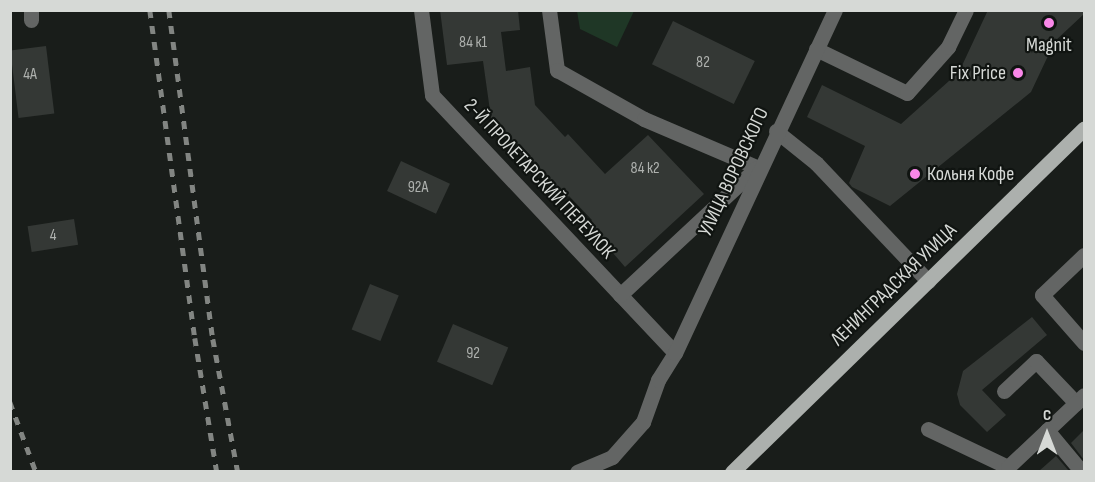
<!DOCTYPE html>
<html>
<head>
<meta charset="utf-8">
<style>
  body { margin:0 }
  #map { position:relative; width:1095px; height:482px; overflow:hidden; background:#191d1a; font-family:"Sofia Sans Condensed",sans-serif }
  div>[style] { position:absolute }
  .green>* { inset:0; background:#1f3726 }
  .building>* { inset:0; background:#343835; transform-origin:0 0 }
  .minor>* { height:15px; margin:-7.5px; padding:0 7.5px; transform-origin:7.5px; border-radius:7.5px; background:#636564 }
  .major>* { height:15px; margin:-7.5px; padding:0 7.5px; transform-origin:7.5px; border-radius:7.5px; background:#acb0ad }
  .rail>* { height:4.5px; margin-top:-2.25px; transform-origin:0; background:repeating-linear-gradient(90deg,#828582 0 8px,transparent 0 16px) }
  .dots>* { width:16px; height:16px; translate:-50% -50%; box-sizing:border-box; border:3px solid #101411; border-radius:50% }
  span { translate:-50% -50%; white-space:nowrap; text-align:center; line-height:1.15; -webkit-text-stroke:4.5px #101411; paint-order:stroke }
  .number-label { font-size:16px; color:#aeb1ae }
  .number-label span { -webkit-text-stroke-width:0 }
  .poi-label { font-size:20px; color:#d6d9d6 }
  .right { translate:-100% -50%; text-align:right }
  .left { translate:0 -50%; text-align:left }
  .street-label { font-size:20px; color:#d6d9d6 }
  .frame { position:absolute; inset:0; border:12px solid #d6d9d6; pointer-events:none }
  .north { position:absolute; left:1017px; top:404px; width:60px; height:60px; -webkit-text-stroke:4px #101411; paint-order:stroke; rotate:0deg; font-size:16px; font-weight:700; line-height:24px; text-align:center; color:#d6d9d6 }
  .north::after { content:''; display:block; margin:auto; width:21px; height:27px; background:#d6d9d6; clip-path:polygon(50% 0,100% 100%,50% 72%,0 100%) }
</style>
</head>
<body>
<div id="map">
  <div class="green">
    <div style="clip-path:polygon(577px 11px,577px 10px,634px 11px,617px 47px,580px 29px)"></div>
  </div>
  <div class="building">
    <div style="clip-path:polygon(440px 10px,518px 10px,520px 30px,501px 32px,506px 71px,530px 67px,535px 105px,565px 137px,568px 134px,605px 174px,648px 135px,704px 194px,625px 267px,588px 224px,592px 220px,569px 196px,563px 201px,492px 125px,483px 61px,447px 65px)"></div>
    <div style="clip-path:polygon(988px 10px,1084px 10px,1084px 14px,1055px 41px,1031px 92px,890px 206px,852px 187px,849px 183px,865px 146px,807px 117px,822px 85px,901px 124px,959px 72px)"></div>
    <div style="left:673px;top:21px;width:91px;height:48px;rotate:26deg"></div>
    <div style="left:46px;top:46px;width:68px;height:36px;rotate:83deg"></div>
    <div style="left:401px;top:161px;width:54px;height:33px;rotate:25deg"></div>
    <div style="left:74px;top:219px;width:26px;height:47px;rotate:81deg"></div>
    <div style="left:370px;top:284px;width:31px;height:49px;rotate:22deg"></div>
    <div style="clip-path:polygon(1032px 317px,1047px 335px,982px 390px,1006px 415px,987px 432px,960px 405px,957px 394px,963px 371px)"></div>
    <div style="left:453px;top:324px;width:60px;height:41px;rotate:23deg"></div>
    <div style="clip-path:polygon(1084px 430px,1084px 460px,1071px 443px)"></div>
    <div style="clip-path:polygon(1056px 456px,1069px 471px,1039px 471px)"></div>
  </div>
  <div class="minor">
    <div style="left:31px;top:10px;width:10px;rotate:90deg"></div>
    <div style="left:421px;top:10px;width:86px;rotate:82.6deg"></div>
    <div style="left:432px;top:95px;width:354px;rotate:46.7deg"></div>
    <div style="left:549px;top:10px;width:61px;rotate:82.4deg"></div>
    <div style="left:557px;top:70px;width:100px;rotate:29.4deg"></div>
    <div style="left:644px;top:119px;width:125px;rotate:23.1deg"></div>
    <div style="left:816px;top:49px;width:101px;rotate:25.8deg"></div>
    <div style="left:907px;top:93px;width:62px;rotate:-48.3deg"></div>
    <div style="left:948px;top:47px;width:41px;rotate:-64.1deg"></div>
    <div style="left:776px;top:131px;width:51px;rotate:38.7deg"></div>
    <div style="left:816px;top:163px;width:163px;rotate:46.5deg"></div>
    <div style="left:1084px;top:255px;width:58px;rotate:136.4deg"></div>
    <div style="left:1042px;top:295px;width:64px;rotate:48.8deg"></div>
    <div style="left:620px;top:295px;width:186px;rotate:-43deg"></div>
    <div style="left:1004px;top:391px;width:44px;rotate:-43.2deg"></div>
    <div style="left:1036px;top:361px;width:58px;rotate:46.4deg"></div>
    <div style="left:1076px;top:403px;width:11px;rotate:-45deg"></div>
    <div style="left:928px;top:429px;width:89px;rotate:25.4deg"></div>
    <div style="left:1008px;top:467px;width:93px;rotate:-43.3deg"></div>
    <div style="left:1047px;top:430px;width:55px;rotate:50.2deg"></div>
    <div style="left:577px;top:472px;width:38px;rotate:-23deg"></div>
    <div style="left:612px;top:457px;width:47px;rotate:-48.5deg"></div>
    <div style="left:643px;top:422px;width:45px;rotate:-70.3deg"></div>
    <div style="left:658px;top:380px;width:32px;rotate:-58deg"></div>
    <div style="left:675px;top:353px;width:378px;rotate:-65deg"></div>
  </div>
  <div class="major">
    <div style="left:732px;top:472px;width:492px;rotate:-44.3deg"></div>
  </div>
  <div class="rail">
    <div style="left:150px;top:10px;width:331px;rotate:82.2deg"></div>
    <div style="left:195px;top:338px;width:136px;rotate:80.7deg"></div>
    <div style="left:169px;top:10px;width:332px;rotate:82.4deg"></div>
    <div style="left:213px;top:339px;width:135px;rotate:79.4deg"></div>
    <div style="left:10px;top:402px;width:75px;rotate:69.6deg"></div>
  </div>
  <div class="dots">
    <div style="left:1049px;top:23px;background:#f987e8"></div>
    <div style="left:1018px;top:73px;background:#f987e8"></div>
    <div style="left:915px;top:174px;background:#f987e8"></div>
  </div>
  <div class="number-label">
    <span style="left:473px;top:43px">84 к1</span>
    <span style="left:703px;top:63px">82</span>
    <span style="left:30px;top:75px">4А</span>
    <span style="left:645px;top:169px">84 к2</span>
    <span style="left:418px;top:188px">92А</span>
    <span style="left:53px;top:236px">4</span>
    <span style="left:473px;top:354px">92</span>
  </div>
  <div class="poi-label">
    <span style="left:1049px;top:45px">Magnit</span>
    <span class="right" style="left:1006px;top:73px">Fix Price</span>
    <span class="left" style="left:927px;top:174px">Кольня Кофе</span>
  </div>
  <div class="street-label">
    <span style="left:734px;top:172px;rotate:-65deg">УЛИЦА ВОРОВСКОГО</span>
    <span style="left:539px;top:179px;rotate:47deg">2-Й ПРОЛЕТАРСКИЙ ПЕРЕУЛОК</span>
    <span style="left:894px;top:285px;rotate:-44deg">ЛЕНИНГРАДСКАЯ УЛИЦА</span>
  </div>
  <div class="frame"></div>
  <div class="north">С</div>
</div>
</body>
</html>
